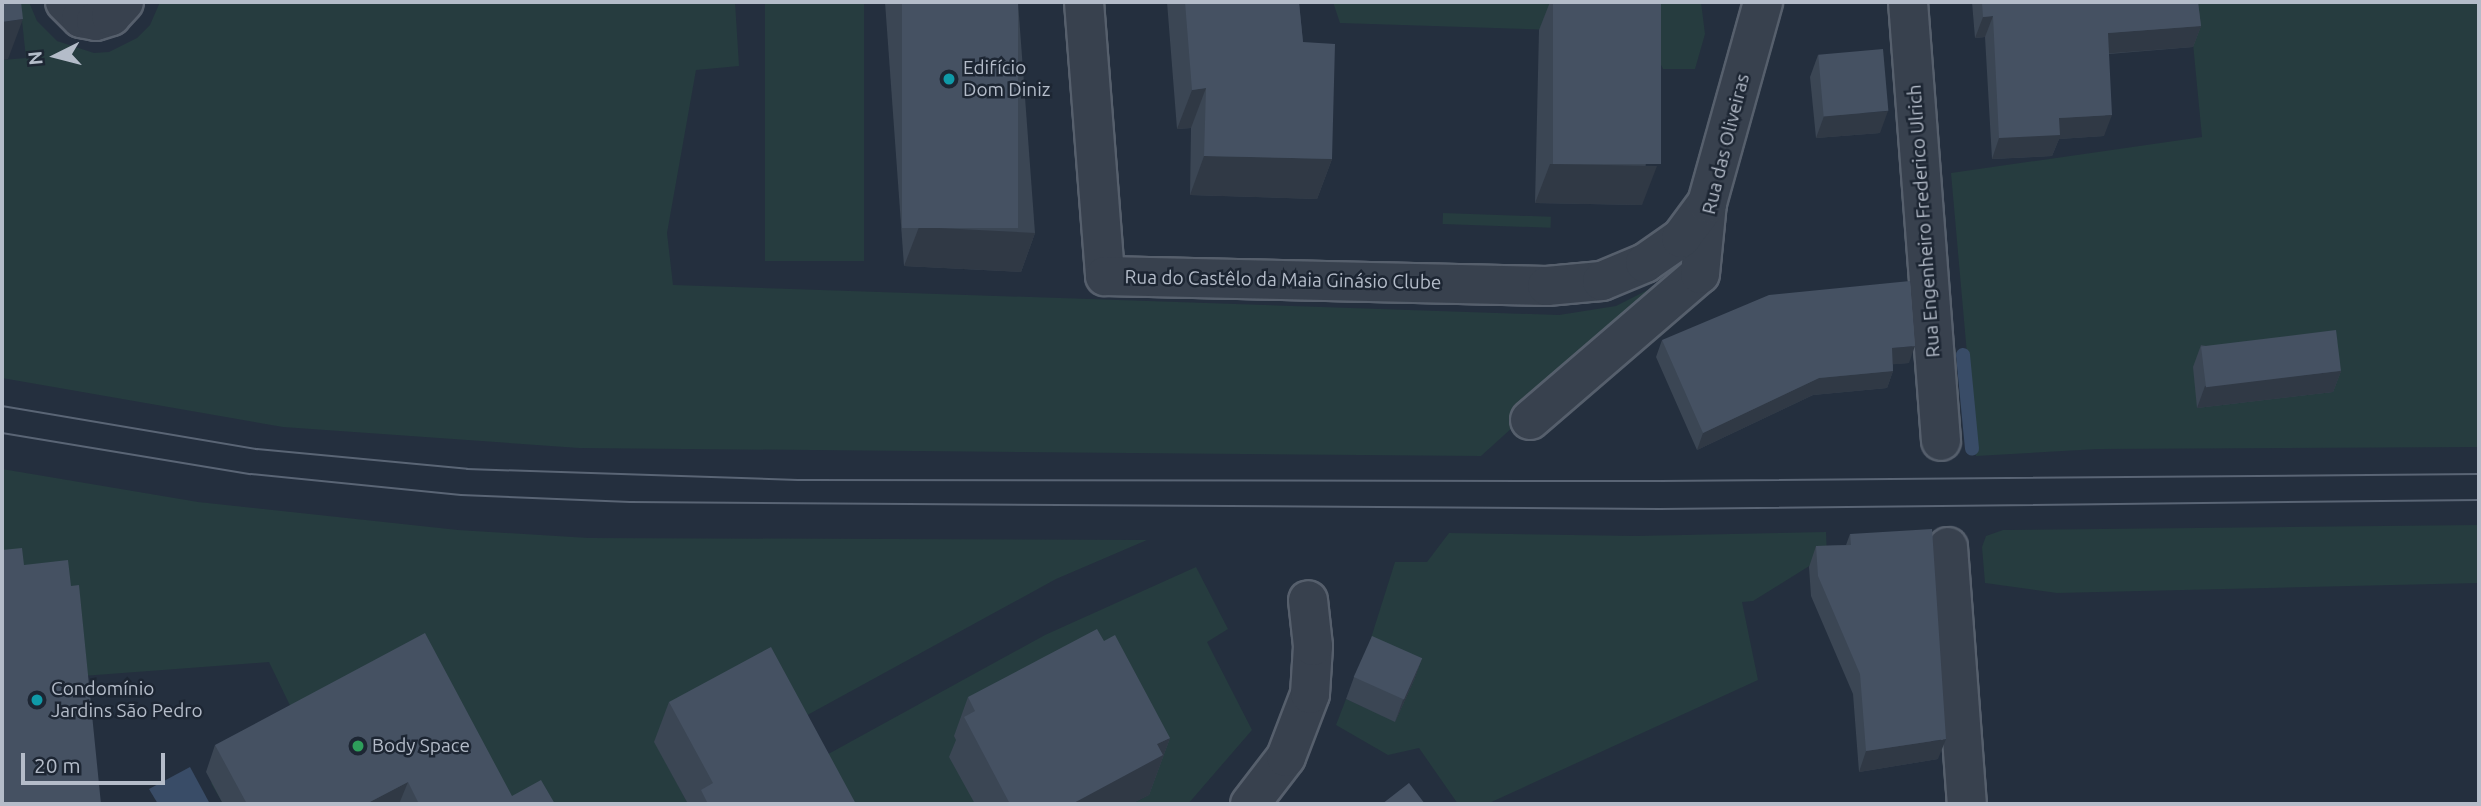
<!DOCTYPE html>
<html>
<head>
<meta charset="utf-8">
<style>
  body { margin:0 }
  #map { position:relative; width:2481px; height:806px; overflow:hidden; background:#242f3e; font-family:Ubuntu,sans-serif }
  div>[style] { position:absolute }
  .green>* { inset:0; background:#263c3f; transform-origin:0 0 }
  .water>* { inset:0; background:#394c67 }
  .stream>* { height:14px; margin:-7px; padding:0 7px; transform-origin:7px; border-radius:7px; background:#394c67 }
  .roads { filter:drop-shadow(2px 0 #565f6c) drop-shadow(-2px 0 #565f6c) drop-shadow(0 2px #565f6c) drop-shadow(0 -2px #565f6c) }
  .pedestrian>* { height:38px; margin:-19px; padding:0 19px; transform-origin:19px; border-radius:19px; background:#38414e }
  .minor>* { height:38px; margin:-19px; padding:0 19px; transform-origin:19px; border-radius:19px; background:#38414e }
  .tram>* { height:2px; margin:-1px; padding:0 1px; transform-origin:1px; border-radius:1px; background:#5a6575 }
  .wall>* { inset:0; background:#3b4654 }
  .shaded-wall>* { inset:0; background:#303945 }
  .building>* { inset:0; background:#455162; transform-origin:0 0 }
  .dots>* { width:19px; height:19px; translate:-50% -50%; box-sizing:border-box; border:4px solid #1d2633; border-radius:50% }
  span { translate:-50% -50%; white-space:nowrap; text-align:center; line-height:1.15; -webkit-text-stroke:5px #1d2633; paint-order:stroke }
  .poi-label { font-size:19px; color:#b4bcc9 }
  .left { translate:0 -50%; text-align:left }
  .street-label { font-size:19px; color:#b4bcc9 }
  .frame { position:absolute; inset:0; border:4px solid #b4bcc9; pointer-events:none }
  .north { position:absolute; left:21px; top:21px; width:70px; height:70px; -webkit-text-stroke:5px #1d2633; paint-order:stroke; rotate:264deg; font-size:19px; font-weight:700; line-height:28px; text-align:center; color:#b4bcc9 }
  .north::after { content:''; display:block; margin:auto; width:24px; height:32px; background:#b4bcc9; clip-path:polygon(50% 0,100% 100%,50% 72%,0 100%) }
  .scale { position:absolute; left:21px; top:753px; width:144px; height:32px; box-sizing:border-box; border:4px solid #b4bcc9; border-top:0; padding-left:9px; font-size:21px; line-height:24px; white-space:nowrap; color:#b4bcc9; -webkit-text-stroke:5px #1d2633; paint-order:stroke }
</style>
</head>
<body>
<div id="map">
  <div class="green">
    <div style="clip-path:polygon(20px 2px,29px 2px,37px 21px,57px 41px,94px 53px,109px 52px,137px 38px,150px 25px,160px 2px,735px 2px,739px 66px,696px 70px,667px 233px,673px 285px,1559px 315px,1616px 306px,1687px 270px,1481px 456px,579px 448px,283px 427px,2px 378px,2px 60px,26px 58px)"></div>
    <div style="left:765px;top:2px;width:99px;height:259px"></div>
    <div style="clip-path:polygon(1333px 2px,1701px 2px,1705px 34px,1695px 69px,1663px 69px,1646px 33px,1340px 23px)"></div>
    <div style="clip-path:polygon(2189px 2px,2479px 2px,2479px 447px,2098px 449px,1976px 456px,1951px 173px,2202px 137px)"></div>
    <div style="left:1443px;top:213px;width:108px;height:11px;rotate:2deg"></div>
    <div style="clip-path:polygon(2px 469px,198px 502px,458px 530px,589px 538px,1147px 540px,1056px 579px,780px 730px,655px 742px,688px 804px,223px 804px,211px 783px,420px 671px,298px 722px,269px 662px,69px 677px,2px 588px)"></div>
    <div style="clip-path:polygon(2479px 525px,2479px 583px,2057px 593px,1985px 583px,1982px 547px,1986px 536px,2003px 530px)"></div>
    <div style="clip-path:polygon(1826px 532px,1827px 555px,1753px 601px,1742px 602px,1758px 680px,1487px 804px,1458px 804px,1419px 748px,1388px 755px,1336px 725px,1346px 699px,1395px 721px,1365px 657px,1395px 562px,1427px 562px,1449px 533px,1635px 536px)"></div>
    <div style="clip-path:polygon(1196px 567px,1228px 629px,1207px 642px,1252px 730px,1188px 804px,1132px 804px,1149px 795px,961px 750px,975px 804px,820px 804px,801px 769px,1045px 635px)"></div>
  </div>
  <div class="water">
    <div style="clip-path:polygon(190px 767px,210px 804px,158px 804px,149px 789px)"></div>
  </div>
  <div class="stream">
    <div style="left:1963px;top:355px;width:94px;rotate:84.5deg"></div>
  </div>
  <div class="roads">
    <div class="pedestrian">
      <div style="left:1530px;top:420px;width:224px;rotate:-40.7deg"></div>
      <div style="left:1700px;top:274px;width:71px;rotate:-84.4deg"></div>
    </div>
    <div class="minor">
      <div style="left:65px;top:2px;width:23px;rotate:45deg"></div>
      <div style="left:81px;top:18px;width:15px;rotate:11deg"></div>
      <div style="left:96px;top:21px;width:16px;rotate:-18deg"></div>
      <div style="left:111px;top:16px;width:19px;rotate:-47deg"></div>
      <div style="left:1084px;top:2px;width:275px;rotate:85.6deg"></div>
      <div style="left:1105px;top:276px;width:442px;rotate:1.3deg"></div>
      <div style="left:1547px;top:286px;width:55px;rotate:-5.2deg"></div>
      <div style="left:1602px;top:281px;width:47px;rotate:-22.7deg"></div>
      <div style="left:1645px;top:263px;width:44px;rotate:-34.8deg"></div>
      <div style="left:1681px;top:238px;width:44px;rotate:-53.4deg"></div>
      <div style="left:1707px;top:203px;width:209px;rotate:-74.4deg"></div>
      <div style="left:1908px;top:2px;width:440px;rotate:85.7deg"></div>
      <div style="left:1948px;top:547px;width:258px;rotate:85.8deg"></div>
      <div style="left:1250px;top:804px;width:59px;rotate:-52.5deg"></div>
      <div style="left:1286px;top:757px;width:67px;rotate:-69.1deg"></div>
      <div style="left:1310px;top:694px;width:48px;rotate:-86.4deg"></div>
      <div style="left:1313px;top:646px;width:46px;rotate:-96.2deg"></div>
    </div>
  </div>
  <div class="tram">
    <div style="left:2px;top:406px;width:259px;rotate:9.6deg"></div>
    <div style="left:257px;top:449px;width:211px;rotate:5.4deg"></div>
    <div style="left:467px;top:469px;width:331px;rotate:1.9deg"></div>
    <div style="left:798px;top:480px;width:863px;rotate:0.07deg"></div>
    <div style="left:1661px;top:481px;width:818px;rotate:-0.49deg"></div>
    <div style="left:2px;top:433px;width:252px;rotate:9.4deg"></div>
    <div style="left:251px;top:474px;width:211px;rotate:5.7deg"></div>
    <div style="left:461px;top:495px;width:169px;rotate:2.4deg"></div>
    <div style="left:630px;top:502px;width:1030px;rotate:0.39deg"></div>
    <div style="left:1660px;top:509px;width:819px;rotate:-0.63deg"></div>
  </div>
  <div class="wall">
    <div style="clip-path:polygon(885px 2px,1018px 2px,1035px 233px,1021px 272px,904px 266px)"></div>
    <div style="clip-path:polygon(1167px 2px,1305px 2px,1299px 3px,1303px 42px,1332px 159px,1317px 199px,1190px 195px,1191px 128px,1177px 129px)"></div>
    <div style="clip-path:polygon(1550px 2px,1661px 2px,1642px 205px,1535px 203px,1539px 30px)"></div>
    <div style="clip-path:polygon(1972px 2px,2198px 2px,2201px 26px,2193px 47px,2109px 54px,2104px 136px,2059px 139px,2052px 156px,1992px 159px,1985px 37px,1975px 38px)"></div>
    <div style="clip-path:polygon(1818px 55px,1880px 133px,1816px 138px,1810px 77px)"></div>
    <div style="clip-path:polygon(1662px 340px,1909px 363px,1893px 364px,1893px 371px,1887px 388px,1813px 395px,1697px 450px,1656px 357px)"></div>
    <div style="clip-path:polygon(2201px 345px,2341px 371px,2333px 392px,2197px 408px,2193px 367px)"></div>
    <div style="clip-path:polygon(1850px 534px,1938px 759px,1859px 772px,1853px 694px,1811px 596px,1809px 567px,1816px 546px,1846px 545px)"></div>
    <div style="clip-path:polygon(1422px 658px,1414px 680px,1395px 722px,1346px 699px,1354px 677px)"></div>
    <div style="clip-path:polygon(968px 697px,1170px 738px,1149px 795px,1131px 804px,975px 804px,949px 757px,956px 740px,954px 736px)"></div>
    <div style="clip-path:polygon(669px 702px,856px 804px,688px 804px,654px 742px)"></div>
    <div style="clip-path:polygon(215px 745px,512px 796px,555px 804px,223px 804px,206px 772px)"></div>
  </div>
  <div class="shaded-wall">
    <div style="clip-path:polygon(1993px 16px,1985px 37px,1975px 38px,1983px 17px)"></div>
    <div style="clip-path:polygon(23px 19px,8px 59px,2px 60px,2px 22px)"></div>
    <div style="clip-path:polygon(2201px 26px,2193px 47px,2100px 54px,2108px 33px)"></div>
    <div style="clip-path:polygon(1206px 88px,1191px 128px,1177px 129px,1192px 90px)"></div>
    <div style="clip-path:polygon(1888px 111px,1880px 133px,1816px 138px,1824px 116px)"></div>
    <div style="clip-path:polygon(2112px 115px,2104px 136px,2059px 139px,2052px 156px,1992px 159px,1999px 138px,2059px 118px)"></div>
    <div style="clip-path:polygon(1204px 156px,1332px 159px,1317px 199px,1190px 195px)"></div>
    <div style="clip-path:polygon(1550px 164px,1657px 166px,1642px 205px,1535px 203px)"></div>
    <div style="clip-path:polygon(919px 227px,1035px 233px,1021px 272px,904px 266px)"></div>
    <div style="clip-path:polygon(1915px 346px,1909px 363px,1885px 365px,1892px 348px)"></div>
    <div style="clip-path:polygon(1893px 371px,1887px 388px,1813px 395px,1697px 450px,1703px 433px,1819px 378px)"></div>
    <div style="clip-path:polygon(2341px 371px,2333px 392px,2197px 408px,2205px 386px)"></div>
    <div style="clip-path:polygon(1422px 658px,1414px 680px,1395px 722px,1403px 700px)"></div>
    <div style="clip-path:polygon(1170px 738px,1149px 795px,1131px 804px,1072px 804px,1157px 744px)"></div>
    <div style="clip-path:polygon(1946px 739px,1938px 759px,1859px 772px,1866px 751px)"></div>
    <div style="clip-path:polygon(408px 782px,399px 804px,366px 804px)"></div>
  </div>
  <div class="building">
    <div style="clip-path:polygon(2px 2px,21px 2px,23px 19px,2px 22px)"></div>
    <div style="left:902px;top:2px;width:116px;height:226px"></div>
    <div style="clip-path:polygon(1185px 2px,1299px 2px,1303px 42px,1335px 44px,1332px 159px,1204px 156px,1206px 88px,1192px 90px)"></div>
    <div style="left:1553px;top:2px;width:108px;height:162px"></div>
    <div style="clip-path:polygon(1982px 2px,2198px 2px,2201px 26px,2108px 33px,2112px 115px,2059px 118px,2060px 135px,1999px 138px,1993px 16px,1983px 17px)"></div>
    <div style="left:1883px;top:49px;width:62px;height:65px;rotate:85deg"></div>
    <div style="clip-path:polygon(1910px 281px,1915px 346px,1892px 348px,1893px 371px,1819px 378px,1703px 433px,1662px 340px,1769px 295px)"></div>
    <div style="left:2336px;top:330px;width:41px;height:136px;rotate:83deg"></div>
    <div style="clip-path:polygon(1932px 529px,1946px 739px,1866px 751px,1860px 674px,1818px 576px,1816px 546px,1851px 545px,1850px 534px)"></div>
    <div style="clip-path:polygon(22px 548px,24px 565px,68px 560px,71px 586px,79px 585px,101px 804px,2px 804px,2px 550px)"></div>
    <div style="clip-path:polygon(1097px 629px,1104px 641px,1115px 635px,1170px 738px,1157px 744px,1163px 755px,1072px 804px,1010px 804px,964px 717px,975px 711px,968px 697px)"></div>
    <div style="clip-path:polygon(425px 633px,512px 796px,541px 780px,555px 804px,419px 804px,408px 782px,366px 804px,247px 804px,215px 745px)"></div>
    <div style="left:1372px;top:636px;width:55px;height:45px;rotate:24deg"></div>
    <div style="clip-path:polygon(771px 647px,856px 804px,708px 804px,701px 790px,713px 783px,669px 702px)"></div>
    <div style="clip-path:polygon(1409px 783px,1425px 804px,1382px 804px)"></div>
  </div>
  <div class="dots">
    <div style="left:949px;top:79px;background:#0f9aa8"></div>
    <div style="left:37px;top:700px;background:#0f9aa8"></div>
    <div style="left:358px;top:746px;background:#2e9e5b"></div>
  </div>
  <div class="poi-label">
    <span class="left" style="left:963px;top:79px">Edifício<br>Dom Diniz</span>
    <span class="left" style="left:51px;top:700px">Condomínio<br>Jardins São Pedro</span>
    <span class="left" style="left:372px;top:746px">Body Space</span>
  </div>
  <div class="street-label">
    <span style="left:1726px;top:144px;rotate:-76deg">Rua das Oliveiras</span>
    <span style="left:1924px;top:221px;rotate:-94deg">Rua Engenheiro Frederico Ulrich</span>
    <span style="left:1283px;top:280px;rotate:1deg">Rua do Castêlo da Maia Ginásio Clube</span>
  </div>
  <div class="frame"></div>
  <div class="north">N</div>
  <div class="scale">20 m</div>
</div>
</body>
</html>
